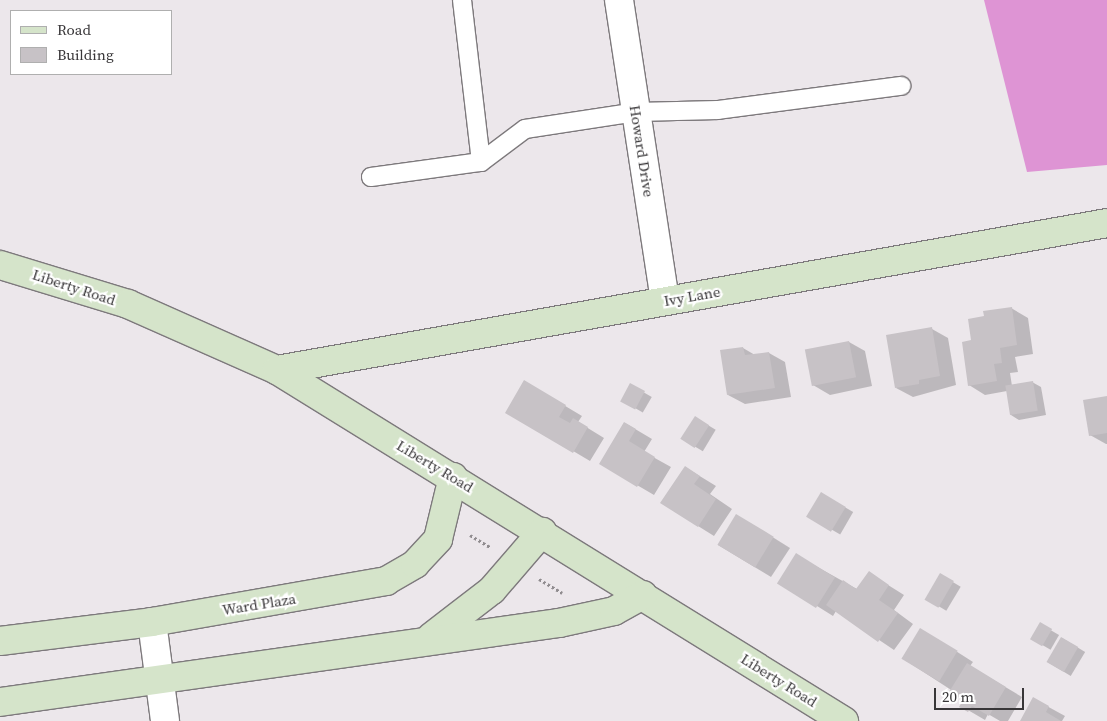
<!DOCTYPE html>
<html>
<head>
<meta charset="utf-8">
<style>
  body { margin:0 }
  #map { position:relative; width:1107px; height:721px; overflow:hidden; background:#ece7eb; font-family:"Source Serif 4",serif }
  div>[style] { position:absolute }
  .forest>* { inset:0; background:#de94d4 }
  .shadow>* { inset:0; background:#0003; transform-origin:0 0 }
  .building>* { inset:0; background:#c7c2c6; transform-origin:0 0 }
  .path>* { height:3px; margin-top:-1.5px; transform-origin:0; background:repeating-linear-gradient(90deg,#908c8f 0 2.5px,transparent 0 5px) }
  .roads { filter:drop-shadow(1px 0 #7d797c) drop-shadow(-1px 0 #7d797c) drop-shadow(0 1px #7d797c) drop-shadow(0 -1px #7d797c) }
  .lane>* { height:18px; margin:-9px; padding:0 9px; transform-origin:9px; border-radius:9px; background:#fff }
  .street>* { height:28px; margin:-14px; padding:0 14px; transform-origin:14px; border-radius:14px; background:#fff }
  .secondary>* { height:28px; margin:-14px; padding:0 14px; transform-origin:14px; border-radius:14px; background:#d5e4ca }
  span { translate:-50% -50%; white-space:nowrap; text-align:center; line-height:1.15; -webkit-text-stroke:4.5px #fff; paint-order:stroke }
  .street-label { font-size:15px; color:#383638 }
  .legend { position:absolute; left:10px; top:10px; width:162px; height:65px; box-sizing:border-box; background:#fff; border:1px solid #afafaf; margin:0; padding:6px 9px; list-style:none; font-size:15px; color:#383638 }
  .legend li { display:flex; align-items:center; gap:10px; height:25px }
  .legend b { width:25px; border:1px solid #afafaf }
  .scale { position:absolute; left:934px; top:688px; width:90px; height:22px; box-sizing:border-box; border:2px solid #383638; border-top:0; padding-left:6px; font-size:15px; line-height:18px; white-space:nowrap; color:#383638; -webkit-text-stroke:4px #fff; paint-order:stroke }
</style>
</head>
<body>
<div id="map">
  <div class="forest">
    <div style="clip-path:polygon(984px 0,1107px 0,1107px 165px,1027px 172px)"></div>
  </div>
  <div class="shadow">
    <div style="clip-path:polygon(1011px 308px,1028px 318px,1033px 354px,1015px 357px,1018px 372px,1010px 373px,1012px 386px,1032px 382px,1041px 387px,1046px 415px,1019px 420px,1011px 415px,1007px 391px,985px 395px,969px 385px,972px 341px,985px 317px)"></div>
    <div style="clip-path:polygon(932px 329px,948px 338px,956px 385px,913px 397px,896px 388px)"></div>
    <div style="clip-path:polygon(849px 342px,865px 351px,872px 386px,830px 395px,813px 385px)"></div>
    <div style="clip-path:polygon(743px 348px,755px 355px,769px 353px,785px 362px,791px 397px,745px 404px,728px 395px)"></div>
    <div style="clip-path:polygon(525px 382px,582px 416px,578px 422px,604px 438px,590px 461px,507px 412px)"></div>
    <div style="left:631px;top:385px;width:24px;height:18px;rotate:30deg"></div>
    <div style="clip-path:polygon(1107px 397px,1107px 444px,1106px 444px,1090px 435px)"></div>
    <div style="left:696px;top:418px;width:23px;height:25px;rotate:31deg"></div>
    <div style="clip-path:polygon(625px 423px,652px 439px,644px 452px,671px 467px,654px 495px,601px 464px)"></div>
    <div style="clip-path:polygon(685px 467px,716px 486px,710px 494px,732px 509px,714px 536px,698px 526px)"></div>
    <div style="left:822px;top:494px;width:36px;height:26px;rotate:30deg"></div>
    <div style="clip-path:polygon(753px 525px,790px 548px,771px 577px,718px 545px)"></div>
    <div style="clip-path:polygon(812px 564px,857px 589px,869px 573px,904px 595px,894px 610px,913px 624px,894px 650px,836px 611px,833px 616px,817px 606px)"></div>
    <div style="left:941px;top:575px;width:23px;height:28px;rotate:31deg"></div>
    <div style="left:1040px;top:624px;width:22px;height:17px;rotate:30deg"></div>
    <div style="left:1062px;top:638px;width:27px;height:28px;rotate:31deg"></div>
    <div style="clip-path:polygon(937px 639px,973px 662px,970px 666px,1022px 697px,1008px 721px,1000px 721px,988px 714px,985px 720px,961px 706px,965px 699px,902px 658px)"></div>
    <div style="clip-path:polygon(1034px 699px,1065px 716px,1062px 721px,1021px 721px)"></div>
  </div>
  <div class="building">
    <div style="clip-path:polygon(1012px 307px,1017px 345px,1000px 348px,1002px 363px,994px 364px,997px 381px,968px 386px,962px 342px,971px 340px,968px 319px,984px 316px,983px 311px)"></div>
    <div style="clip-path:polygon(932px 327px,940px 376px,919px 380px,919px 384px,895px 388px,886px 335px)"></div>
    <div style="left:849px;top:341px;width:37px;height:45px;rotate:79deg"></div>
    <div style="clip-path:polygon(743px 347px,745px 355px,769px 352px,775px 388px,727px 395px,720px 350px)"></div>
    <div style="clip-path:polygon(524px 380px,566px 405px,559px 417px,570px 423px,573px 418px,588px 427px,573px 453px,505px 413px)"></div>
    <div style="left:1033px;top:381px;width:30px;height:28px;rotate:81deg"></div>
    <div style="left:630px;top:383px;width:17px;height:21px;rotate:28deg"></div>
    <div style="clip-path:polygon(1107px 396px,1107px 433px,1089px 436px,1083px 400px)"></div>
    <div style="left:695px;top:416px;width:17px;height:27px;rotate:33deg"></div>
    <div style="clip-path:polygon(624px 422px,636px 429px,629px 441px,655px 457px,637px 487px,599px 464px)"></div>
    <div style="clip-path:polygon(685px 466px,700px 476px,694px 484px,716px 499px,698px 527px,660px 503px)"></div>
    <div style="left:821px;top:492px;width:29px;height:29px;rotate:31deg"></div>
    <div style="left:736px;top:514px;width:44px;height:36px;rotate:31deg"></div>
    <div style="left:796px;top:553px;width:46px;height:36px;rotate:32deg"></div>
    <div style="clip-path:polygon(869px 571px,889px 585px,879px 600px,898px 613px,878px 642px,826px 605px,843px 580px,856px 589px)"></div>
    <div style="left:940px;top:573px;width:16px;height:31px;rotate:30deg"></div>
    <div style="left:1040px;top:622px;width:14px;height:20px;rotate:30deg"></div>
    <div style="left:920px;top:628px;width:44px;height:36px;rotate:31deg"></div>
    <div style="left:1061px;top:637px;width:20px;height:29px;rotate:30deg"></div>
    <div style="clip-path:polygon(967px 663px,1006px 687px,989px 716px,972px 706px,968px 712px,959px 707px,963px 700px,949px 692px)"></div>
    <div style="clip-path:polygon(1033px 697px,1049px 706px,1046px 712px,1061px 721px,1020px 721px)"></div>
  </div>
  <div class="path">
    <div style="left:470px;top:535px;width:23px;rotate:31deg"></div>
    <div style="left:539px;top:579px;width:27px;rotate:31deg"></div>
  </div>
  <div class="roads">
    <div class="lane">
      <div style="left:462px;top:0;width:163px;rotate:83.3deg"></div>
      <div style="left:371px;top:177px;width:111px;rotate:-7.8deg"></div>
      <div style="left:481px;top:162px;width:55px;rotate:-36.9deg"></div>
      <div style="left:525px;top:129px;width:112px;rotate:-8.7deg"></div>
      <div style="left:636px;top:112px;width:82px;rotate:-1.4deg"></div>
      <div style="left:718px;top:110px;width:185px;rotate:-7.5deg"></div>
    </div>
    <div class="street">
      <div style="left:619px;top:0;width:304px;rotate:81.3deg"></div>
      <div style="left:152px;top:622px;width:100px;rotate:82.5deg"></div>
    </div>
    <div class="secondary">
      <div style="left:0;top:265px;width:134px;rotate:16.9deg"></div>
      <div style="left:128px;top:304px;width:163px;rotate:23.9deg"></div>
      <div style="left:277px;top:370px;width:667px;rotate:31.76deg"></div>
      <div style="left:277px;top:370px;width:843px;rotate:-10.04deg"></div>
      <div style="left:431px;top:637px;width:77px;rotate:-37.6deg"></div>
      <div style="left:492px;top:590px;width:77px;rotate:-49.2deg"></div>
      <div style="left:0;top:641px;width:153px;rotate:-7.1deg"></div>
      <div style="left:152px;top:622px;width:238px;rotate:-9.9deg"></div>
      <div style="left:386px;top:581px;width:34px;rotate:-30deg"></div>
      <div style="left:415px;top:564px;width:34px;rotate:-47deg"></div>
      <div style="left:438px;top:539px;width:64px;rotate:-76.4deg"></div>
      <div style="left:0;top:702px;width:565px;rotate:-8.04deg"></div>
      <div style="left:559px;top:623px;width:56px;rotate:-12.3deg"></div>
      <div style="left:614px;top:611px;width:33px;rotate:-29deg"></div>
    </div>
  </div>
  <div class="street-label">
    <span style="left:642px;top:151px;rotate:81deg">Howard Drive</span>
    <span style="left:74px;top:287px;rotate:18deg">Liberty Road</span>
    <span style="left:692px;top:296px;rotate:-10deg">Ivy Lane</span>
    <span style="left:435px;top:466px;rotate:31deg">Liberty Road</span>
    <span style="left:259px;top:604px;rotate:-9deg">Ward Plaza</span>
    <span style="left:779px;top:680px;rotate:32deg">Liberty Road</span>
  </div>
  <ul class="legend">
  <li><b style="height:6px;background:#d5e4ca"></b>Road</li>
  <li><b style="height:14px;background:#c7c2c6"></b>Building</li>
  </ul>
  <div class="scale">20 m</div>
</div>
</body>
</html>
